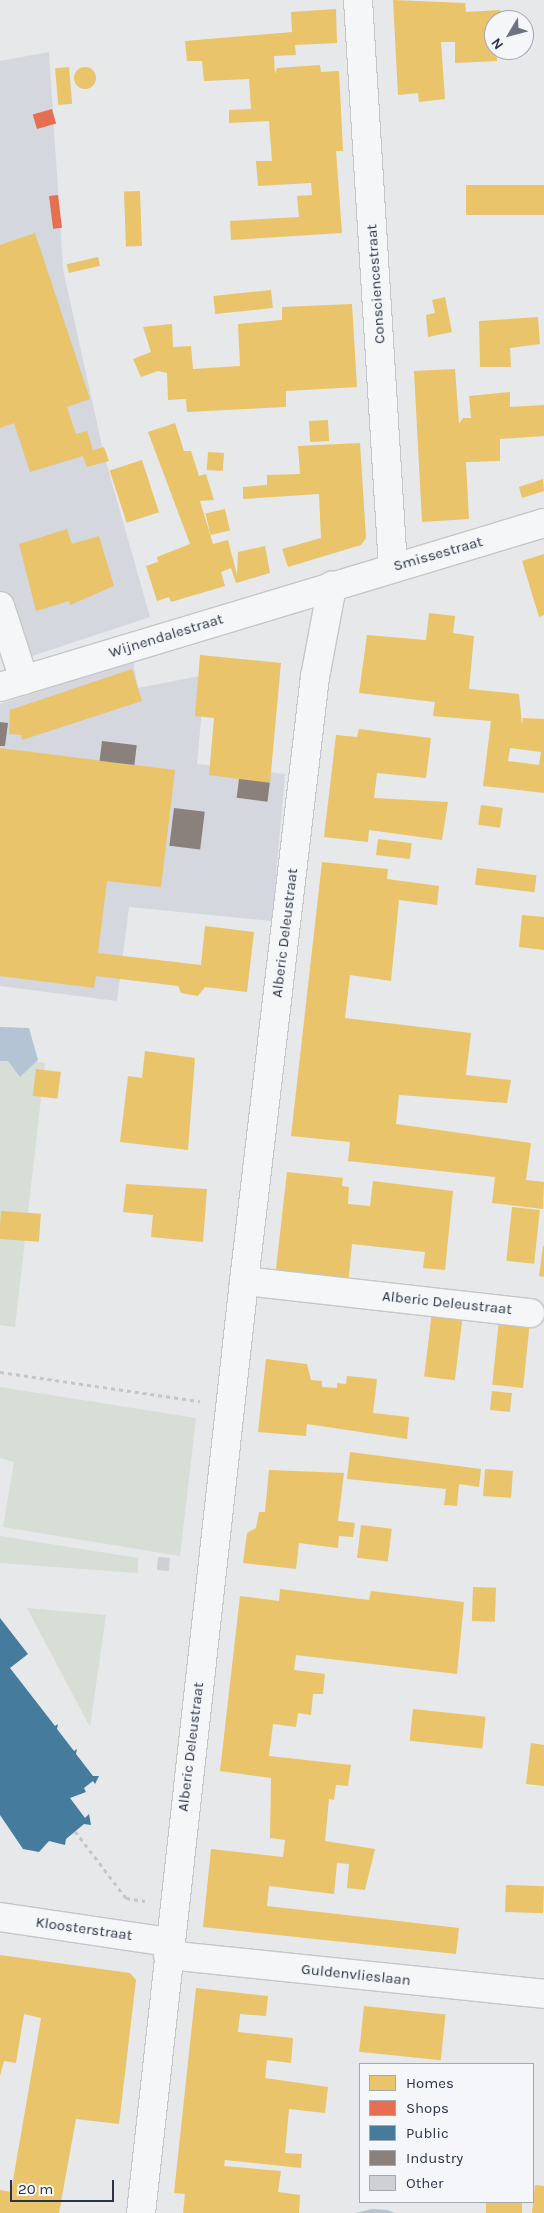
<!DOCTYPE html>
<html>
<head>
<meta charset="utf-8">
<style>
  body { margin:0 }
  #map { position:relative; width:544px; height:2213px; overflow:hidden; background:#e6e8ea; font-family:Karla,sans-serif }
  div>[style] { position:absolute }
  .built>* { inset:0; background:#d4d7dd }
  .green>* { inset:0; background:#d6ded6 }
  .water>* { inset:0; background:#b4c4d5 }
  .homes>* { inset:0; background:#e9c46a; transform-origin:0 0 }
  .round { border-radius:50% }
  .shops>* { inset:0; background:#e76f51; transform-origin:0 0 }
  .public>* { inset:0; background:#457b9d }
  .industry>* { inset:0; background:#8a817c; transform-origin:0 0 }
  .building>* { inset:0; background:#ced0d3; transform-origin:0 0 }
  .path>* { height:3px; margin-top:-1.5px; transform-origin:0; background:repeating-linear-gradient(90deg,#c5c6ca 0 4px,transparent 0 8px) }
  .roads { filter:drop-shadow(1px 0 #c4c6c8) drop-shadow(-1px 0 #c4c6c8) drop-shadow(0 1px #c4c6c8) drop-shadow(0 -1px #c4c6c8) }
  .minor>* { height:28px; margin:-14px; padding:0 14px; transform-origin:14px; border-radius:14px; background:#f5f6f7 }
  span { translate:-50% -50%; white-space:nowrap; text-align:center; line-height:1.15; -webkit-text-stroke:5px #f4f6f9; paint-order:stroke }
  .street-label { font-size:15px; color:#2b3445 }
  .legend { position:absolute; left:359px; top:2063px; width:175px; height:140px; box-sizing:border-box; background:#f4f6f9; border:1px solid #a4a8b1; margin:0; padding:6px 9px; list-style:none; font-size:15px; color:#2b3445 }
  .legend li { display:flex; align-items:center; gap:10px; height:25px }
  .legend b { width:25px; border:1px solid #a4a8b1 }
  .north { position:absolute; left:484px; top:10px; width:50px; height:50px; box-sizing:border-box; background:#f4f6f9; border:1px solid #a4a8b1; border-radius:50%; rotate:233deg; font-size:14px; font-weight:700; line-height:20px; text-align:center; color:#2b3445 }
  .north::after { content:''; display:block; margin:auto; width:18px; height:22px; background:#6c737f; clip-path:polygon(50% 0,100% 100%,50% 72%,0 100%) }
  .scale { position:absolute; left:10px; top:2180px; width:104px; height:22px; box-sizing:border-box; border:2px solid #2b3445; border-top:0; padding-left:6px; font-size:15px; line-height:18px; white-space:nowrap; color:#2b3445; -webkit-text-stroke:4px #f4f6f9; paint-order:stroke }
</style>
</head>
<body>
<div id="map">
  <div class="built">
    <div style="clip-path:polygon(49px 52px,63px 269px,104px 455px,150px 617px,14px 662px,0 618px,0 61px)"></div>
    <div style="clip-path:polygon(133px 661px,138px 688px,205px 675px,197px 764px,285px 774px,272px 921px,129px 907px,117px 1001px,0 986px,0 704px)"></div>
  </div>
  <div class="green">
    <div style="clip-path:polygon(0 1056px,45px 1063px,15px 1327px,0 1325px)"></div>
    <div style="clip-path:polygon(0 1387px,196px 1418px,180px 1556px,3px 1527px,14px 1462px,0 1458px)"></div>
    <div style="clip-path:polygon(0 1536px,138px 1558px,138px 1573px,0 1563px)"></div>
    <div style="clip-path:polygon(27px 1608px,106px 1615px,90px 1727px)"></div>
  </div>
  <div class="water">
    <div style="clip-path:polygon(0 1027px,29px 1028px,38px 1060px,20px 1077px,8px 1061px,0 1061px)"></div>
    <div style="clip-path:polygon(372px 2209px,387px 2210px,395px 2213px,355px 2213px)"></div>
  </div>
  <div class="homes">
    <div style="clip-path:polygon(393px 0,465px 3px,466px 12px,500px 10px,501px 20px,494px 20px,497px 61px,455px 63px,455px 42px,441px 42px,445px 99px,419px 102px,418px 93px,398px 95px)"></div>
    <div style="clip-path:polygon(336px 9px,337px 43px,295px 45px,296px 55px,274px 56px,275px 74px,277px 68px,320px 65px,321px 72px,339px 71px,343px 151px,336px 151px,342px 233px,231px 240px,230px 221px,299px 217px,297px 196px,312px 195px,311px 183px,258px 186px,256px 161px,272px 161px,269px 121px,229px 123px,229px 110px,251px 109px,249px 79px,204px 81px,202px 61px,187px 61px,185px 41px,292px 32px,291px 12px)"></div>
    <div class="round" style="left:74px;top:67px;width:22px;height:22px"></div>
    <div style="left:69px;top:67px;width:37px;height:14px;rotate:85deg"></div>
    <div style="left:544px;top:185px;width:30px;height:78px;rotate:90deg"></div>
    <div style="left:140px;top:191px;width:55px;height:16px;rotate:88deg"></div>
    <div style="clip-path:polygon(35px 233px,90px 399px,67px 407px,76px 434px,87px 431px,93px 450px,104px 447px,109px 461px,87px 467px,83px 456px,30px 472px,14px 423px,0 428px,0 245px)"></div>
    <div style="left:98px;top:257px;width:9px;height:32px;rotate:77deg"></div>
    <div style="left:271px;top:290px;width:18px;height:58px;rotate:84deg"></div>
    <div style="clip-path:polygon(445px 297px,452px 332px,428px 337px,426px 315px,435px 313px,432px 300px)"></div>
    <div style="clip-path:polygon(352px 304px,357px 387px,286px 391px,286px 407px,187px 412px,186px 399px,168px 400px,167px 373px,158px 371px,141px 377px,133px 359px,151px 352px,143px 327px,172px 324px,173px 347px,191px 346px,193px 369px,240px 366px,238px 324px,282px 320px,282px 307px)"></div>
    <div style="clip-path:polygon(538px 317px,540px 344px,510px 348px,511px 367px,480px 367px,479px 321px)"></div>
    <div style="clip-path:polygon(455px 369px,459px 424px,463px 418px,471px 418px,469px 396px,510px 392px,510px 407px,544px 405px,544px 436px,500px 439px,500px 461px,466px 462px,469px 519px,422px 522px,414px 371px)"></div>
    <div style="left:328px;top:420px;width:21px;height:19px;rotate:87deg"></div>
    <div style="clip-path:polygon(175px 423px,184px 451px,191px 451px,199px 476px,206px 474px,214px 500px,200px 501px,213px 544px,228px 540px,237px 575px,238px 552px,265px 546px,270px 573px,236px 583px,231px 568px,221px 572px,225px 586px,171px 602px,169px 597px,157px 601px,146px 566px,158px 562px,157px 557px,190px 544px,148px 432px)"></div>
    <div style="clip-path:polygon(360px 443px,366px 538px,361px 545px,288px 567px,282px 549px,321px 538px,319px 494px,243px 499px,243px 487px,267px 485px,267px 475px,300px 474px,298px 446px)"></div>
    <div style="left:208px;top:452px;width:16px;height:18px;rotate:4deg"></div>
    <div style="left:142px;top:460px;width:55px;height:34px;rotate:72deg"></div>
    <div style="clip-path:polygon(543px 479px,544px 491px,522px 498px,519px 487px)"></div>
    <div style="left:225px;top:509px;width:22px;height:20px;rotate:77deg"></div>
    <div style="clip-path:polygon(67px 529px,72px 544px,99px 536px,114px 586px,70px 605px,69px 601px,36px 611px,19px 544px)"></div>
    <div style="clip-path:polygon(544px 554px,544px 615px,539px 617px,522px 561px)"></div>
    <div style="clip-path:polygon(evenodd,429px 613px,455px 616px,453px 633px,474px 636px,469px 689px,519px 694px,522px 725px,523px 718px,544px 719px,544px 793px,483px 786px,491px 721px,433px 716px,435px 702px,359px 693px,367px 635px,426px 640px,429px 613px,510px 748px,541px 752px,539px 765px,508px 761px,510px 748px)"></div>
    <div style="clip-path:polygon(200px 655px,281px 663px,270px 783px,209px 775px,214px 718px,195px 716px)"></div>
    <div style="clip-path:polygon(132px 669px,142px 701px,22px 740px,21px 735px,9px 734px,10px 710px)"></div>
    <div style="clip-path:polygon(359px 729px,431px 738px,426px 778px,377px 773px,374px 798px,448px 802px,442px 840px,369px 830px,368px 842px,324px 837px,336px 735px,357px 737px)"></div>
    <div style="clip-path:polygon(0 748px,175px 770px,161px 887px,107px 881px,98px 953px,201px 965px,205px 926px,254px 932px,247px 992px,205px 987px,198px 996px,181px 993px,178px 986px,96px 976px,94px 988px,0 976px)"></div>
    <div style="left:481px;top:805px;width:22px;height:20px;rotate:8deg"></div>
    <div style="left:378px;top:839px;width:34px;height:16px;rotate:7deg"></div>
    <div style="clip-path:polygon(322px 862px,388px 869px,387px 879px,439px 886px,437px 905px,399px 900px,391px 981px,350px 975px,345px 1018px,471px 1033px,466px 1075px,511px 1080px,507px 1103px,399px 1095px,396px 1124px,531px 1143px,526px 1180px,544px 1182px,543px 1209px,492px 1203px,495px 1177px,348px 1161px,350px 1142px,291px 1136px)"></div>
    <div style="left:477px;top:868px;width:60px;height:17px;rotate:7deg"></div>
    <div style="clip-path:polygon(522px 915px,544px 917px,544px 950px,519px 947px)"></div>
    <div style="clip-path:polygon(145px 1051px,195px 1058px,188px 1150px,120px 1142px,128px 1076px,142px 1078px)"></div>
    <div style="left:36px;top:1069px;width:25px;height:27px;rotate:7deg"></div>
    <div style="clip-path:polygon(287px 1172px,343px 1178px,342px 1186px,349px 1187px,348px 1204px,370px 1206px,373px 1181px,453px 1191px,445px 1270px,423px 1268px,425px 1252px,352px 1244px,348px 1285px,275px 1278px)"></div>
    <div style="clip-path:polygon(126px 1184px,207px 1189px,203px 1242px,151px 1237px,153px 1215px,123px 1212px)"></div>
    <div style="left:512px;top:1207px;width:28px;height:54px;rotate:6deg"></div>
    <div style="left:1px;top:1211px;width:40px;height:28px;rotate:4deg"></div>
    <div style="clip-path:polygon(543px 1246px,544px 1246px,544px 1277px,539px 1276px)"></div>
    <div style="left:432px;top:1312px;width:31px;height:65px;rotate:7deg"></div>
    <div style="left:499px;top:1320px;width:31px;height:65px;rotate:6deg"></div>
    <div style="clip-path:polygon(266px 1359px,307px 1364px,311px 1380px,322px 1381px,322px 1387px,337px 1388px,337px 1383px,346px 1384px,347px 1376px,377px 1379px,373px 1413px,409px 1417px,407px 1439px,307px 1424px,306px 1436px,258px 1432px)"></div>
    <div style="left:492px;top:1391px;width:20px;height:19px;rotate:6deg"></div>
    <div style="clip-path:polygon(350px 1452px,481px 1469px,479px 1487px,459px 1484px,457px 1506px,444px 1505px,446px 1489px,347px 1479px)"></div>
    <div style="left:485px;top:1469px;width:28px;height:27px;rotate:4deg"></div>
    <div style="clip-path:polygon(269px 1470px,344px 1473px,338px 1521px,355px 1523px,353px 1537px,339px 1536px,338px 1548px,299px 1543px,296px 1569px,243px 1563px,247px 1533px,256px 1528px,259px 1512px,265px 1512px)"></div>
    <div style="left:361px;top:1525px;width:31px;height:33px;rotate:7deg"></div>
    <div style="left:473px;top:1587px;width:23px;height:34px;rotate:2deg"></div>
    <div style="clip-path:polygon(280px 1589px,369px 1600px,371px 1591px,464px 1602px,457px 1674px,296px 1655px,294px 1670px,325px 1674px,323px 1694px,313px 1694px,311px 1715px,298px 1713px,296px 1727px,273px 1724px,269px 1756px,351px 1765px,348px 1786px,336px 1785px,334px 1800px,329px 1799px,325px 1841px,375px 1849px,365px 1890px,347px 1888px,349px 1864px,337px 1863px,334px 1894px,269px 1886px,267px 1906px,459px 1928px,456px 1954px,203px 1927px,211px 1849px,283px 1857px,285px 1840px,270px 1838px,271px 1778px,220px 1771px,240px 1596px,279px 1601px)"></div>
    <div style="left:413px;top:1709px;width:73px;height:32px;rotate:6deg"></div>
    <div style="clip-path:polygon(531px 1743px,544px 1745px,544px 1786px,526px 1784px)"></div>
    <div style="left:506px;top:1885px;width:38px;height:27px;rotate:2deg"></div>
    <div style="clip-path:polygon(0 1955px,130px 1973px,136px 1980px,119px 2124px,76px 2119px,59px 2213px,0 2213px,0 2190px,11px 2192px,41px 2018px,24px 2014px,16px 2063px,4px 2061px,0 2076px)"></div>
    <div style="clip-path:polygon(196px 1988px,268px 1996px,266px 2016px,240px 2014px,238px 2032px,293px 2038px,291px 2063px,267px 2060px,265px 2078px,328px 2087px,325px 2113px,289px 2109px,285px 2153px,302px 2154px,301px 2168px,225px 2160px,224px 2166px,281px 2171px,278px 2192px,300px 2195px,299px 2213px,183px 2213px,185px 2194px,174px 2193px)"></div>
    <div style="left:364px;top:2006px;width:82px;height:46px;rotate:6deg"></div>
    <div style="clip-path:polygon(535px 2185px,544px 2186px,544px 2213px,532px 2213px)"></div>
    <div style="left:486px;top:2202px;width:36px;height:11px"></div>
  </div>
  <div class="shops">
    <div style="left:52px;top:109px;width:15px;height:20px;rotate:74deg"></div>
    <div style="left:58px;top:195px;width:33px;height:9px;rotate:83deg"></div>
  </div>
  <div class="public">
    <div style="clip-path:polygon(0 1618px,28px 1654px,10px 1668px,55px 1726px,58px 1724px,57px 1729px,74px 1751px,77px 1749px,76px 1754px,93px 1776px,99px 1776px,95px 1784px,93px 1781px,84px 1788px,86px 1792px,70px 1798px,85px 1818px,89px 1814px,91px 1825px,84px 1824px,66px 1839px,65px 1845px,49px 1841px,39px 1852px,23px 1849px,0 1815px)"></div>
  </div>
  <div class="industry">
    <div style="clip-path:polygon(0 722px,8px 723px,5px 746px,0 746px)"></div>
    <div style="left:102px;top:741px;width:35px;height:20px;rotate:7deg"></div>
    <div style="left:239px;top:779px;width:31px;height:19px;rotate:7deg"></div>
    <div style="left:174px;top:808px;width:31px;height:38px;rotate:7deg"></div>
  </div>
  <div class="building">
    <div style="left:158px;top:1557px;width:12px;height:13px;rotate:5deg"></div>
  </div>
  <div class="path">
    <div style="left:0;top:1372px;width:202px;rotate:8.3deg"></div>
    <div style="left:75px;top:1831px;width:84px;rotate:52.7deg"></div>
    <div style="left:126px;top:1898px;width:19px;rotate:9deg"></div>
  </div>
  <div class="roads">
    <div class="minor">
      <div style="left:358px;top:0;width:568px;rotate:86.47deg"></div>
      <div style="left:0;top:606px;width:78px;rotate:72deg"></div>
      <div style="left:0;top:687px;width:568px;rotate:-16.78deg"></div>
      <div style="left:244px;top:1281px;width:288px;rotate:6.4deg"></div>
      <div style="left:0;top:1917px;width:171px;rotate:8.4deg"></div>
      <div style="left:168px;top:1955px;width:378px;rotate:5.9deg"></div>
      <div style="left:141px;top:2213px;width:938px;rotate:-83.69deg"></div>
      <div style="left:244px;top:1281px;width:608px;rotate:-83.3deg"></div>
      <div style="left:315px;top:677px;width:93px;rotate:-79.4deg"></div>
    </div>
  </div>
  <div class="street-label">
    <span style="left:376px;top:284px;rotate:-94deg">Consciencestraat</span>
    <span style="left:438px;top:554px;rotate:-16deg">Smissestraat</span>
    <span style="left:166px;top:636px;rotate:-17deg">Wijnendalestraat</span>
    <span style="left:285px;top:933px;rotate:-83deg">Alberic Deleustraat</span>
    <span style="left:447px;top:1303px;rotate:6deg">Alberic Deleustraat</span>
    <span style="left:191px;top:1747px;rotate:-83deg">Alberic Deleustraat</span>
    <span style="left:84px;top:1929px;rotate:8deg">Kloosterstraat</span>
    <span style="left:356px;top:1975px;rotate:6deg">Guldenvlieslaan</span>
  </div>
  <ul class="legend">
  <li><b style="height:14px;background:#e9c46a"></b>Homes</li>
  <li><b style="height:14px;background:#e76f51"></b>Shops</li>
  <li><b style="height:14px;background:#457b9d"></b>Public</li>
  <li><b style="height:14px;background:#8a817c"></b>Industry</li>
  <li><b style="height:14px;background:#ced0d3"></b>Other</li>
  </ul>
  <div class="north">N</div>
  <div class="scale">20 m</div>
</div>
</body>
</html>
